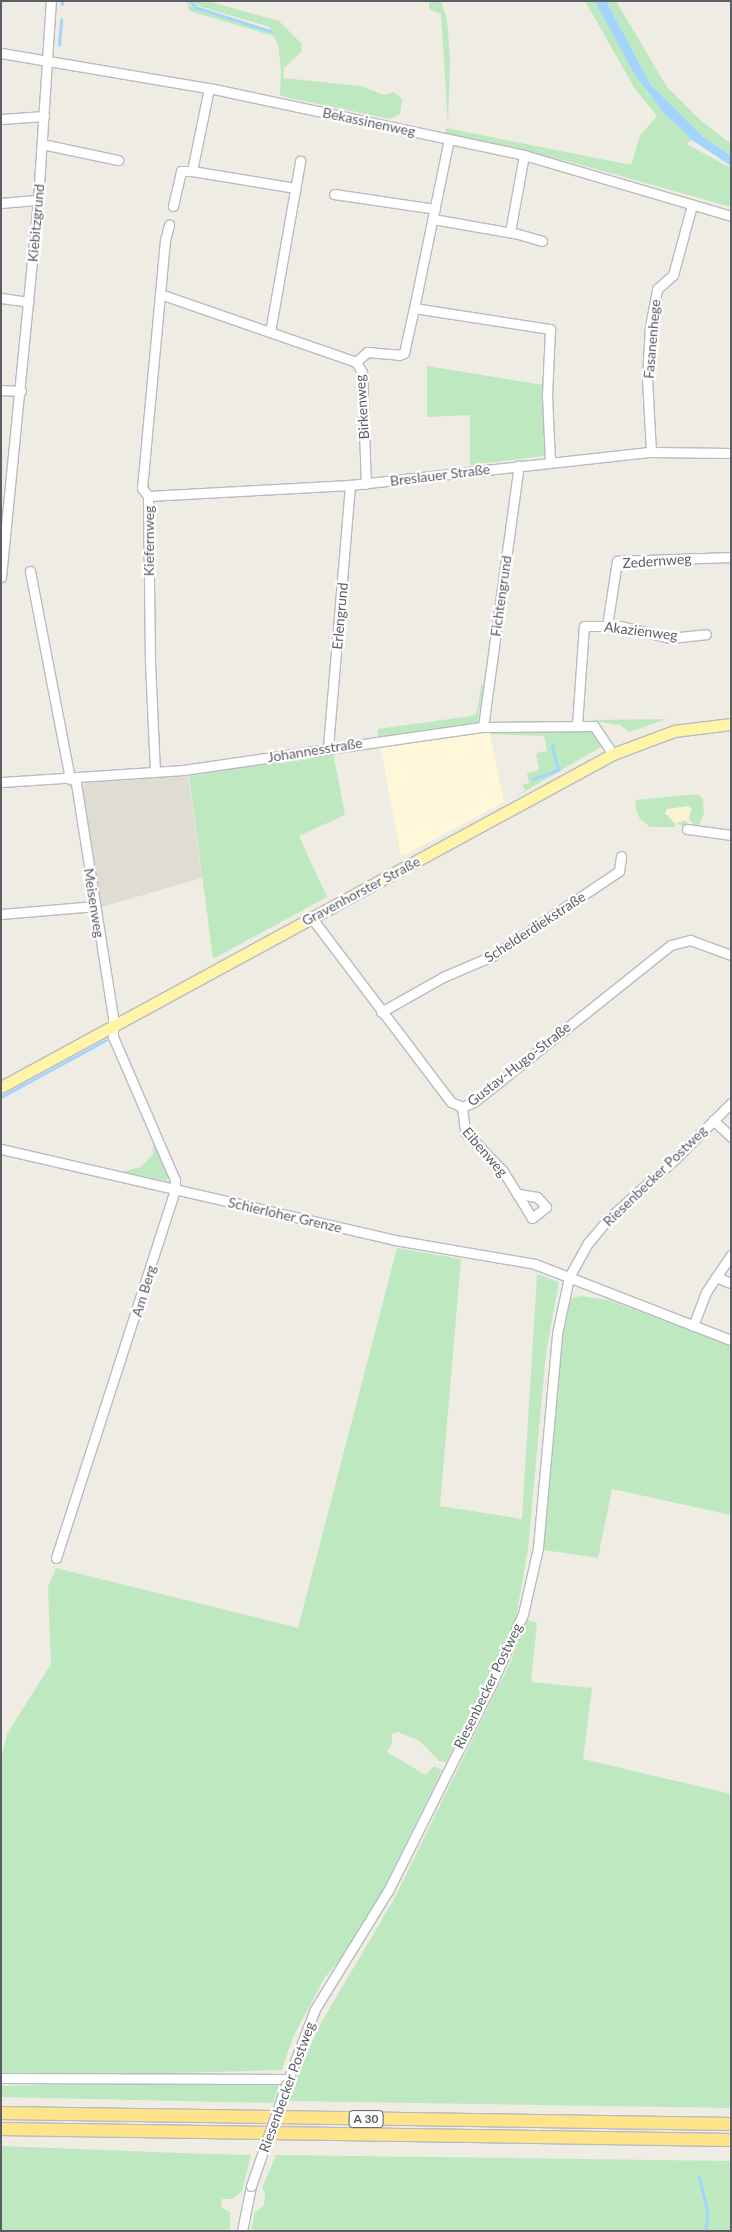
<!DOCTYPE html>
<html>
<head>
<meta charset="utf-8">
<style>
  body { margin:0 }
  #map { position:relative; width:732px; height:2232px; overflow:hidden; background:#efede3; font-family:Lato,sans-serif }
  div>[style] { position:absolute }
  .commercial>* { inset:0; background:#fff7d8 }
  .education>* { inset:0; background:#dfdcd2 }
  .green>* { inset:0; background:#bee8c0 }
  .sand>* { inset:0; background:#fcf4d1 }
  .water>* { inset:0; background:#a3d4ff }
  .stream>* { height:2.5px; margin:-1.25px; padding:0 1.25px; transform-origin:1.25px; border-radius:1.25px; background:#a3d4ff }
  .roads { filter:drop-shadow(1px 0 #b8bbc0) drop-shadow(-1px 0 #b8bbc0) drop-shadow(0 1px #b8bbc0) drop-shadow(0 -1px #b8bbc0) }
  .minor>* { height:9px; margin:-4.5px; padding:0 4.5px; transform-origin:4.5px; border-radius:4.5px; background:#fff }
  .major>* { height:11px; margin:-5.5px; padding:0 5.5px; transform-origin:5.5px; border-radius:5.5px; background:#fff4a8 }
  .highway>* { height:12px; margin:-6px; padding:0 6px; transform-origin:6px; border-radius:6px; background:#ffe58a }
  .bridges { filter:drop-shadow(1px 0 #b8bbc0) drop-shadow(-1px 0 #b8bbc0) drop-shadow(0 1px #b8bbc0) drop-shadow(0 -1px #b8bbc0) }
  .minor-bridge>* { height:9px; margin:-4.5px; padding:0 4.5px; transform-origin:4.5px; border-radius:4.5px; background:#fff }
  span { translate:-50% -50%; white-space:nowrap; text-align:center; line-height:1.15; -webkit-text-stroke:4.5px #fff; paint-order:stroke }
  .shield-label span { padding:1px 4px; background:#fff; border:1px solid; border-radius:4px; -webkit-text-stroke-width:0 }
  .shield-label { font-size:12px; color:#5b5f65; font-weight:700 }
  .street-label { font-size:14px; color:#5b5f65 }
  .frame { position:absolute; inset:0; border:2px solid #5b5f65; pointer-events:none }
</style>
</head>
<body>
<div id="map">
  <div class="commercial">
    <div style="clip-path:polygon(489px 730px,504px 802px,401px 857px,380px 744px)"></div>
  </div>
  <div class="education">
    <div style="clip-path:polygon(188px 776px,202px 878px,98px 908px,80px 790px,86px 783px)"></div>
  </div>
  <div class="green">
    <div style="clip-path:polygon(186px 1px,193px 8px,272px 33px,270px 27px,195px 5px,192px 1px,208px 1px,279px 21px,301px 43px,302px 51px,284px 68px,283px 78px,361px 86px,384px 95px,394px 92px,402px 99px,400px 114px,390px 119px,280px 96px,281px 70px,278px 44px,273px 36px,190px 11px)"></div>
    <div style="clip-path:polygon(429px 1px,441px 1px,447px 20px,450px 58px,448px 127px,441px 14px,429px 9px)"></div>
    <div style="clip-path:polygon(585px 1px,595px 1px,648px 93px,692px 140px,686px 144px,731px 168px,731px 207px,567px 161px,445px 134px,446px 128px,631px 165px,640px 136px,657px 116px,635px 89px)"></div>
    <div style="clip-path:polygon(606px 1px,616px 1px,667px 87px,700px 120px,731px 144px,731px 156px,703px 137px,651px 85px)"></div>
    <div style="clip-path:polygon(427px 366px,543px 385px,544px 456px,470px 465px,470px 415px,427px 417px)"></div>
    <div style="clip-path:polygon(481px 685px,484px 685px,477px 724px,378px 737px,378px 729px,471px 716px,477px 713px)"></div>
    <div style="clip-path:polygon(667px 719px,629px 732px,620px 725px,588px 720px)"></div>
    <div style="clip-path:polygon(590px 730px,601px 747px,510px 800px,525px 790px,522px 785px,529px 783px,527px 773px,539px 770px,536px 753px,547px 751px,544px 736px,491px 734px,491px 731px)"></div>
    <div style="clip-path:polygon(333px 752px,345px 815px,299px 836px,327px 897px,213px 959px,189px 776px)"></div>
    <div style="clip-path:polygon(698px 794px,703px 799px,704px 814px,698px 828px,690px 820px,689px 812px,685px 820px,691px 827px,676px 824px,675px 827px,650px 827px,640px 819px,635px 807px,636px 800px)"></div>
    <div style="clip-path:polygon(153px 1140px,168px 1175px,167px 1181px,120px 1172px,141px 1167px,153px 1154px)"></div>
    <div style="clip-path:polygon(397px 1248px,461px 1259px,440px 1506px,522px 1519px,537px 1274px,559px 1282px,546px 1353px,528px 1549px,516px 1618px,492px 1671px,446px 1762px,439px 1761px,420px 1741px,398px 1732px,392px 1734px,392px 1743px,387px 1752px,426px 1775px,434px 1766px,442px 1770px,371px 1914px,354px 1942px,324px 1979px,293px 2037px,282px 2070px,103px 2075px,1px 2074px,1px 1760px,7px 1734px,51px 1664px,48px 1587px,56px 1568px,298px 1628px)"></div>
    <div style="clip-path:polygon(581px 1296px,608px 1300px,731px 1345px,731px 1515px,612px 1489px,598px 1558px,544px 1550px,565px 1310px,572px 1298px)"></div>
    <div style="clip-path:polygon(527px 1620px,537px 1623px,531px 1682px,592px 1688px,583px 1759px,731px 1794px,731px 2108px,288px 2101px,318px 2028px,393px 1901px,510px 1663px)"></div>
    <div style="clip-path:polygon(271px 2080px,279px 2086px,273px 2103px,1px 2097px,1px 2086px)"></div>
    <div style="clip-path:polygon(1px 2146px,206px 2154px,251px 2155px,242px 2191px,232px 2199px,222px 2199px,221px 2207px,230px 2212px,230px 2231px,1px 2231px)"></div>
    <div style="clip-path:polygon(276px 2155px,731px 2161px,731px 2231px,251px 2231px,255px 2212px,264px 2206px,265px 2194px,262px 2188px)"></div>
  </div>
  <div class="sand">
    <div style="clip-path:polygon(688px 806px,692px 809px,687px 820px,675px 824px,665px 813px,667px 809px)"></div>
  </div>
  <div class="water">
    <div style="clip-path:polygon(595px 1px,606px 1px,651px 85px,703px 137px,731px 156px,731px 166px,692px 140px,663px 112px,634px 73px)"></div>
  </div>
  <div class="stream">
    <div style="left:190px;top:1px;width:8px;rotate:50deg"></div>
    <div style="left:195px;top:7px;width:79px;rotate:17.7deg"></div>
    <div style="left:62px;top:4px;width:3px;rotate:-90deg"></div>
    <div style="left:59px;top:45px;width:25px;rotate:-85deg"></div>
    <div style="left:533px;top:779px;width:27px;rotate:-20deg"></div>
    <div style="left:558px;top:770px;width:25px;rotate:-104deg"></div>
    <div style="left:1px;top:1097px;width:119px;rotate:-28.5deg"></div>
    <div style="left:699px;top:2176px;width:36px;rotate:76deg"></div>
    <div style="left:708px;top:2211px;width:20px;rotate:96deg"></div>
  </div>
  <div class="roads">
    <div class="minor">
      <div style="left:1px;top:53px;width:211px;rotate:9.6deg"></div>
      <div style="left:209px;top:88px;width:322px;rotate:12deg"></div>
      <div style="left:524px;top:155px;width:216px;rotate:16.4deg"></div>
      <div style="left:209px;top:88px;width:85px;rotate:101.6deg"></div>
      <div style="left:192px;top:171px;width:105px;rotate:9.3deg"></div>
      <div style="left:1px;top:119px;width:43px;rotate:-4deg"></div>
      <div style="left:449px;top:139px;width:173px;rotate:101.7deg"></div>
      <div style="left:414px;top:308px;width:138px;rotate:8.8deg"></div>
      <div style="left:550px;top:329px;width:66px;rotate:92.6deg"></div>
      <div style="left:547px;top:395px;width:66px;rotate:87.4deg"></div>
      <div style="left:42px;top:144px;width:78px;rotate:11.9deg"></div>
      <div style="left:334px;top:194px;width:102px;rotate:8.4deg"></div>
      <div style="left:1px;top:203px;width:37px;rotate:-5deg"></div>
      <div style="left:173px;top:206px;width:36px;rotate:-77deg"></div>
      <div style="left:181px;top:171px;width:11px"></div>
      <div style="left:433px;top:219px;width:86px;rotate:10deg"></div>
      <div style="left:518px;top:234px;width:25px;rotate:16deg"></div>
      <div style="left:510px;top:232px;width:78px;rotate:-79.7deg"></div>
      <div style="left:160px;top:294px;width:207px;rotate:19.1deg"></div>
      <div style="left:356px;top:362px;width:12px;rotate:59deg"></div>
      <div style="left:362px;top:372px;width:112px;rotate:88deg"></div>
      <div style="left:1px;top:298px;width:28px;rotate:8deg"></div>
      <div style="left:270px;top:332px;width:174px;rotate:-80deg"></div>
      <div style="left:356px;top:362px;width:15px;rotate:-42deg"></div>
      <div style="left:367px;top:352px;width:32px;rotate:5deg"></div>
      <div style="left:399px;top:355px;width:5px;rotate:-22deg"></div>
      <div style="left:404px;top:353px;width:46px;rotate:-77.5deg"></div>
      <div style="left:1px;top:390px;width:20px;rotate:3deg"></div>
      <div style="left:651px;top:452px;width:74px;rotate:-93.1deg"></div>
      <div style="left:647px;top:378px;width:52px;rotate:-86.7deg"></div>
      <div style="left:650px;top:326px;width:38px;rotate:-79deg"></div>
      <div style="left:657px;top:289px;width:21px;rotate:-41deg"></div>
      <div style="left:673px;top:275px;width:73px;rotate:-74.8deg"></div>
      <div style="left:148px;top:496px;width:202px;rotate:-3.1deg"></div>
      <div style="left:350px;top:485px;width:303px;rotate:-6.3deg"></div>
      <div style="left:651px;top:452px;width:80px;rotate:0.7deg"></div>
      <div style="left:30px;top:571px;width:212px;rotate:79.1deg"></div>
      <div style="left:1px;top:577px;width:379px;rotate:-84.4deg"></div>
      <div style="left:38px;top:200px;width:199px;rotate:-86.3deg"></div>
      <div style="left:607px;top:626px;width:66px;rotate:-81.3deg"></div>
      <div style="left:617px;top:561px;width:114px;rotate:-2deg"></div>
      <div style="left:577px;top:725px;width:99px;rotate:-86deg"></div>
      <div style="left:584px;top:626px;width:36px"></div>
      <div style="left:620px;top:626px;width:51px;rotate:13.5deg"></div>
      <div style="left:670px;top:638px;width:36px;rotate:-6deg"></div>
      <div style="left:483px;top:727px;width:264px;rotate:-82.2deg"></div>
      <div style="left:328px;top:747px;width:263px;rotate:-85.2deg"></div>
      <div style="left:155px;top:772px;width:110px;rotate:-92.6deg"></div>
      <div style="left:150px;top:662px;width:166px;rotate:-90.7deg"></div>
      <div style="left:148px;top:496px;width:10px;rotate:-127deg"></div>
      <div style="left:142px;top:488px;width:249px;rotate:-84.7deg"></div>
      <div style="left:165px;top:240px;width:16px;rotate:-75deg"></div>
      <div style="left:1px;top:782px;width:182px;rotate:-3.8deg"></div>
      <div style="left:183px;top:770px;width:303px;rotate:-8.2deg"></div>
      <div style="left:483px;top:727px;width:111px;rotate:-0.5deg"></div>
      <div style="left:594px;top:726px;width:34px;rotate:56deg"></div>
      <div style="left:687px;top:829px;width:44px;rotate:7.8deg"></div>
      <div style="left:1px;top:914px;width:93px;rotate:-4.9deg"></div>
      <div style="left:311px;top:917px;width:232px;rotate:52.9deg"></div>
      <div style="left:451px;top:1102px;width:12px;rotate:24deg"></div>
      <div style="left:462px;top:1107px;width:13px;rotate:-23deg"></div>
      <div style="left:474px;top:1102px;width:252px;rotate:-38.6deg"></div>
      <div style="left:671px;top:945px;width:20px;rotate:-15deg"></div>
      <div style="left:690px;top:940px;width:44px;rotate:20.1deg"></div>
      <div style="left:381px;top:1012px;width:71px;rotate:-29.4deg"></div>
      <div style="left:443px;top:977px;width:53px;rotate:-23.2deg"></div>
      <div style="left:492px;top:956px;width:153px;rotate:-33.8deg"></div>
      <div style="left:619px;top:871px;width:15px;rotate:-82deg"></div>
      <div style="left:462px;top:1107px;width:25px;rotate:83deg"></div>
      <div style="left:465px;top:1132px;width:54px;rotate:45.7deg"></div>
      <div style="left:503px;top:1171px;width:55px;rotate:58.3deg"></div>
      <div style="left:532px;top:1218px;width:18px;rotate:-38deg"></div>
      <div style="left:546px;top:1207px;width:13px;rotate:-132deg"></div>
      <div style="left:537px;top:1197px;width:19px;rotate:-171deg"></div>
      <div style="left:713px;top:1120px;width:25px;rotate:43deg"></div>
      <div style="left:1px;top:1149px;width:404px;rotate:13deg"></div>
      <div style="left:395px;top:1240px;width:142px;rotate:9.7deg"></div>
      <div style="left:535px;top:1264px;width:210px;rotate:21.2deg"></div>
      <div style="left:716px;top:1277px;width:16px;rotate:22deg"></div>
      <div style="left:693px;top:1326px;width:36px;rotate:-69deg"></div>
      <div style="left:706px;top:1292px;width:45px;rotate:-56deg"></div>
      <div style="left:56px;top:1558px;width:388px;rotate:-72.1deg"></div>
      <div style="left:175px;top:1189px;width:9px;rotate:-90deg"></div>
      <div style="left:175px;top:1180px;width:156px;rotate:-113.4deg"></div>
      <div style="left:113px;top:1037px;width:20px;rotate:-90deg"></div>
      <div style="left:113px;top:1017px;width:242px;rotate:-99deg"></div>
      <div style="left:1px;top:2078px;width:287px;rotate:0.2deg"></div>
      <div style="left:286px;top:2085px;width:81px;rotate:-69.1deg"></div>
      <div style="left:315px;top:2009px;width:139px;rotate:-58.3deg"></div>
      <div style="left:388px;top:1891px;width:233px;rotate:-63.4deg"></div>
      <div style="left:492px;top:1683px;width:76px;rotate:-65.8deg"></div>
      <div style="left:523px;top:1614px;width:68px;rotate:-77.2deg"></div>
      <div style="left:538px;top:1548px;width:215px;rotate:-84.9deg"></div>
      <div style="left:557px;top:1334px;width:58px;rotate:-78.1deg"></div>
      <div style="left:569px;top:1277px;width:39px;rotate:-61deg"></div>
      <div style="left:588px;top:1243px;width:34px;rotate:-50deg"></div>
      <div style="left:610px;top:1217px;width:87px;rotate:-41.7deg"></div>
      <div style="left:675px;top:1159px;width:79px;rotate:-45deg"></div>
      <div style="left:242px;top:2231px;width:46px;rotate:-78.7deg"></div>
    </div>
    <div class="major">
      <div style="left:1px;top:1087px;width:697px;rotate:-28.55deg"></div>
      <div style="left:613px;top:754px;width:65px;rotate:-20.7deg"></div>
      <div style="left:674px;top:731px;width:57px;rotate:-7deg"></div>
    </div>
    <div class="highway">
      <div style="left:1px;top:2113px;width:730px;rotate:0.86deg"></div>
      <div style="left:1px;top:2129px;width:730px;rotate:0.86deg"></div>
    </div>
  </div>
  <div class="bridges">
    <div class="minor-bridge">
      <div style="left:251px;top:2186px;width:107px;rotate:-70.9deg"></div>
    </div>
  </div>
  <div class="shield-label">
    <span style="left:366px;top:2119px">A 30</span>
  </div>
  <div class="street-label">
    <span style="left:369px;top:122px;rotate:12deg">Bekassinenweg</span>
    <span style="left:36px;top:223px;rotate:-85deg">Kiebitzgrund</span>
    <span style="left:652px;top:339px;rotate:-85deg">Fasanenhege</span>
    <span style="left:362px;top:407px;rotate:-94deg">Birkenweg</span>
    <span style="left:440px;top:475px;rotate:-7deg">Breslauer Straße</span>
    <span style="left:149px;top:541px;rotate:-90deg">Kiefernweg</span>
    <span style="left:657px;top:561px;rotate:-4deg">Zedernweg</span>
    <span style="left:501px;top:596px;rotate:-82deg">Fichtengrund</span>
    <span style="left:340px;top:616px;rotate:-85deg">Erlengrund</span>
    <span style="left:641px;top:631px;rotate:7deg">Akazienweg</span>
    <span style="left:315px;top:750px;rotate:-9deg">Johannesstraße</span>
    <span style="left:361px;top:891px;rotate:-28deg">Gravenhorster Straße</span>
    <span style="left:94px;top:903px;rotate:81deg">Meisenweg</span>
    <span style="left:535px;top:927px;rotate:-33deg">Schelderdiekstraße</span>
    <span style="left:519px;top:1064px;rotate:-38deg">Gustav-Hugo-Straße</span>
    <span style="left:485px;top:1152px;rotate:49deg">Eibenweg</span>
    <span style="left:655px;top:1176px;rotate:-44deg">Riesenbecker Postweg</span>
    <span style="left:285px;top:1215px;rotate:13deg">Schierloher Grenze</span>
    <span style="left:144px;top:1291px;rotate:-73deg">Am Berg</span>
    <span style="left:488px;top:1686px;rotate:-64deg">Riesenbecker Postweg</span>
    <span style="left:287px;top:2087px;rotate:-70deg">Riesenbecker Postweg</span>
  </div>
  <div class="frame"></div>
</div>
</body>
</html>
